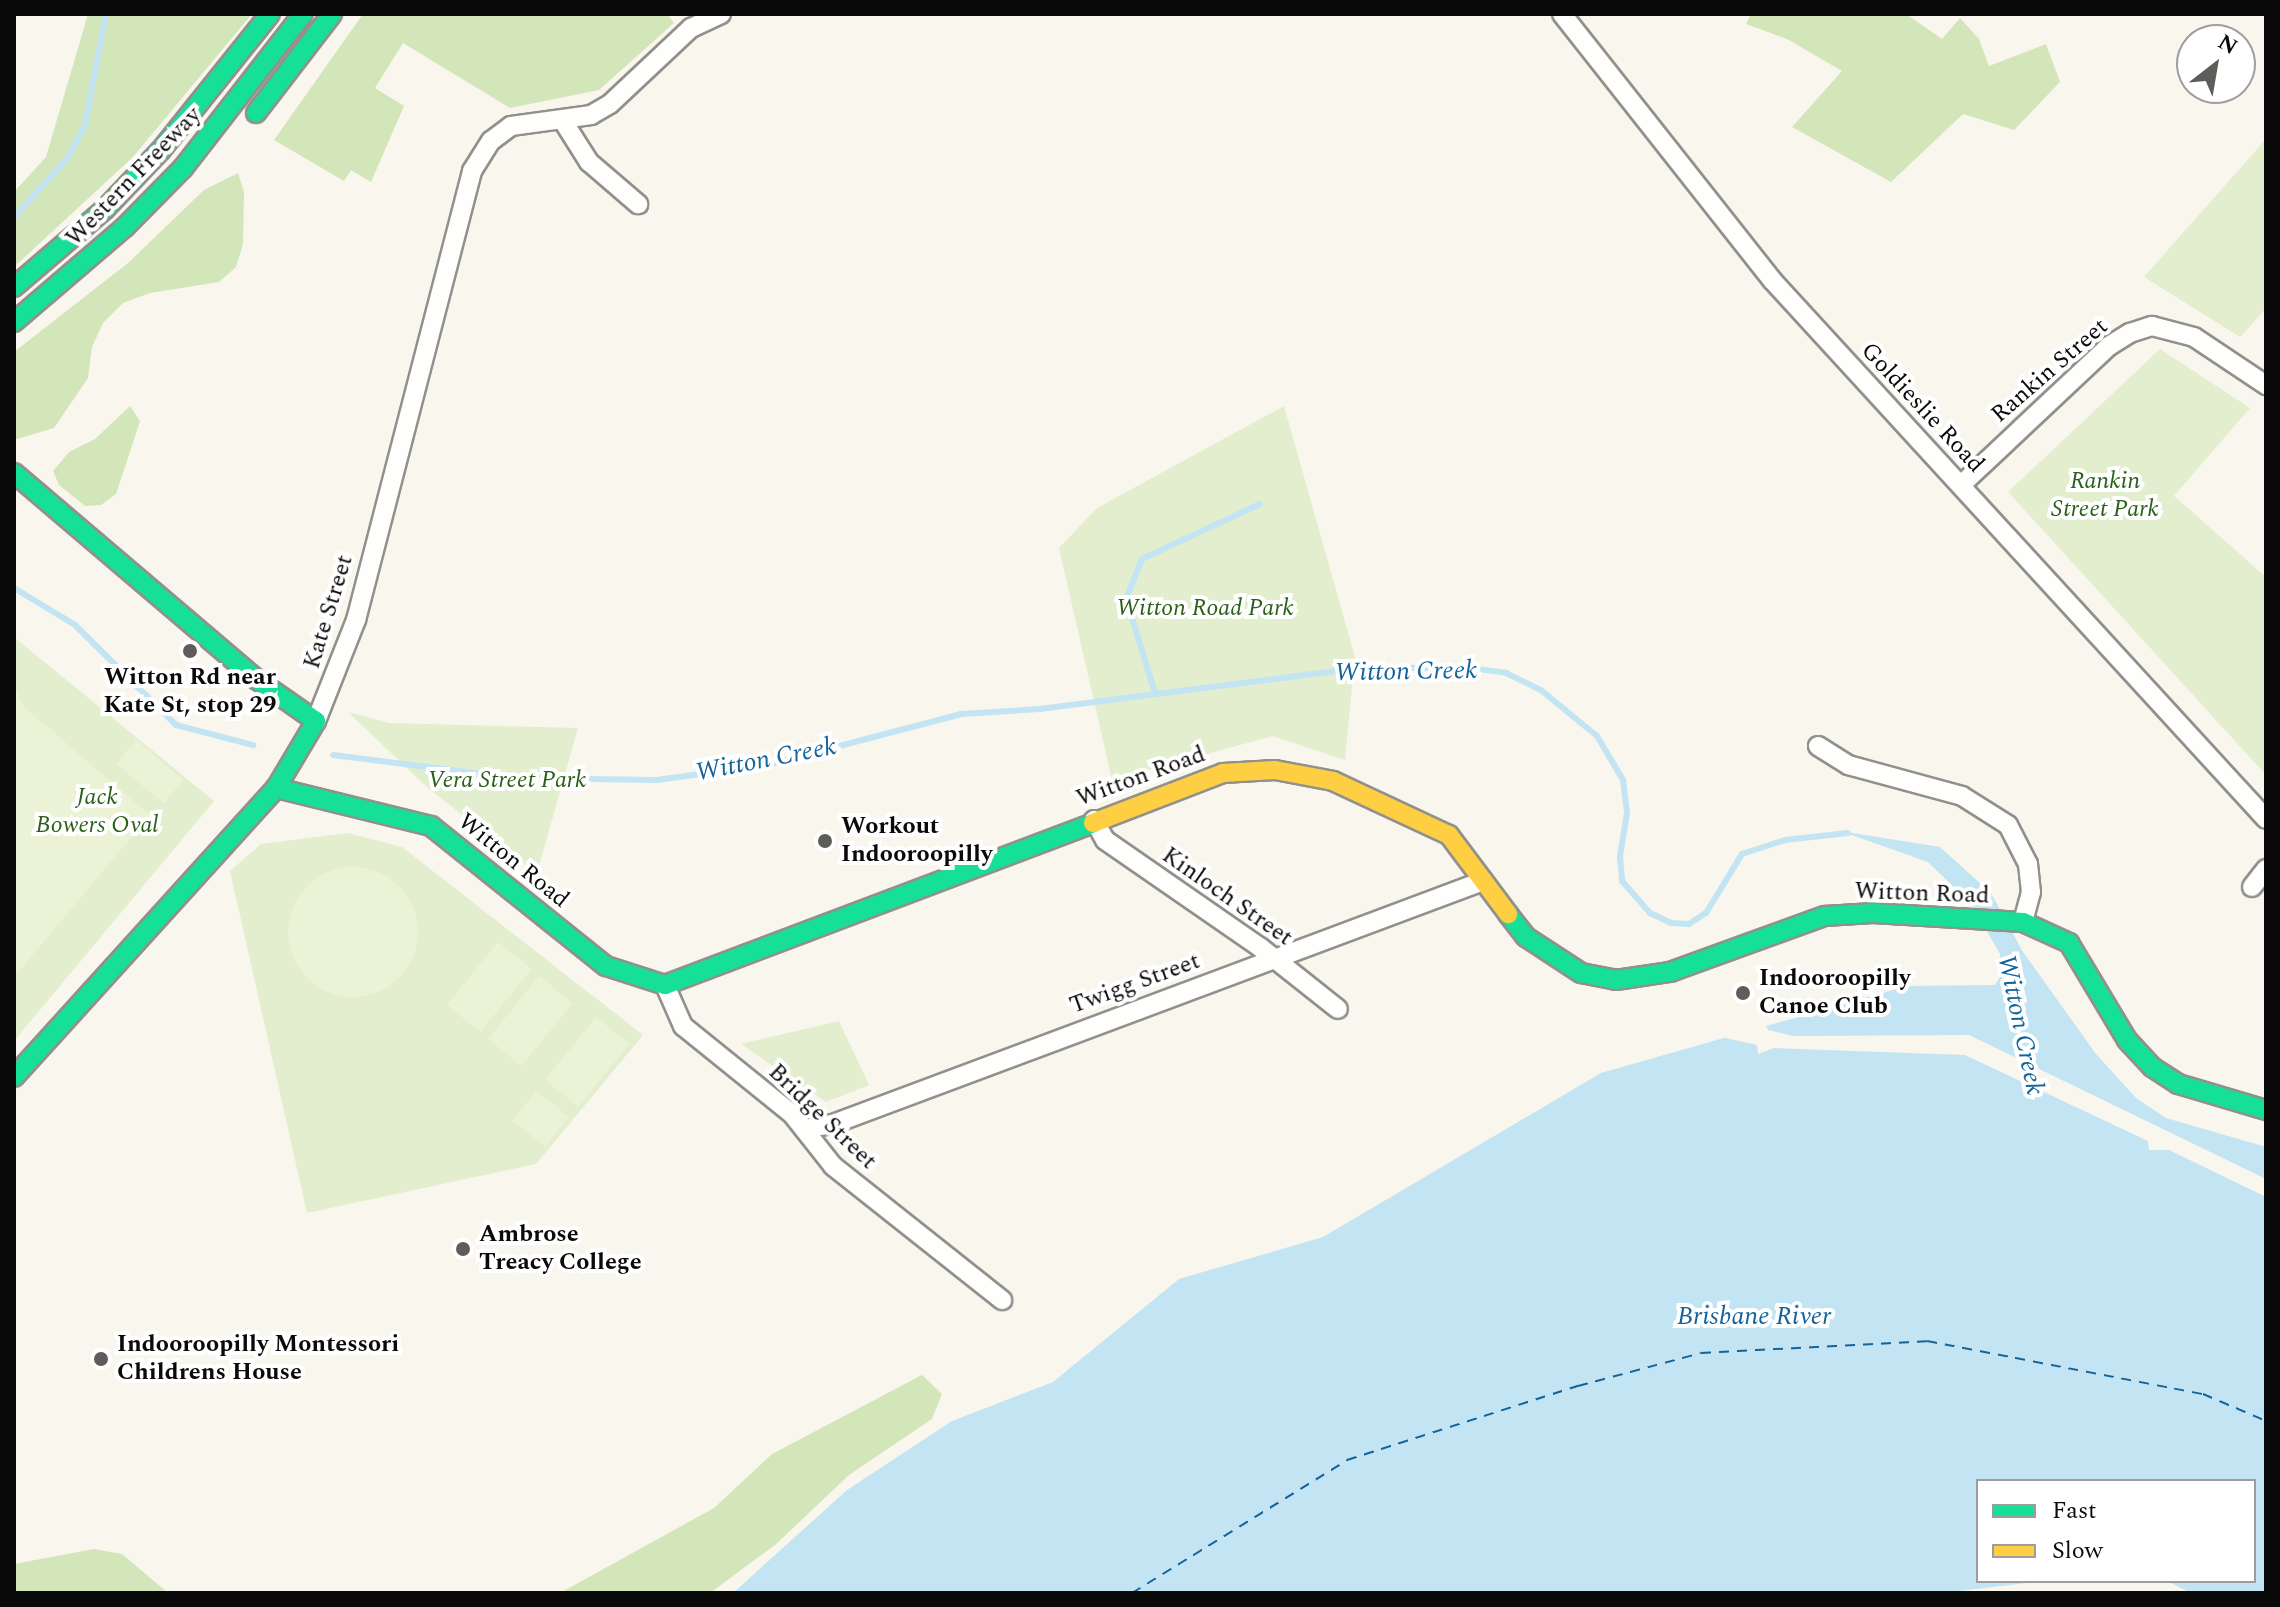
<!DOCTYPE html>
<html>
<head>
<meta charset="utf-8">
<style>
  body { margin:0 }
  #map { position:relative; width:2280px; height:1607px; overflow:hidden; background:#f9f6ed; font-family:Spectral,serif }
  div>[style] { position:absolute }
  .green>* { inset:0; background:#e2eecd }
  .forest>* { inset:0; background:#d2e6ba }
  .pitch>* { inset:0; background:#ecf2d6; transform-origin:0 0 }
  .round { border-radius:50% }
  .water>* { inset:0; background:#c2e4f3 }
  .pier>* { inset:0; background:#f9f6ed }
  .stream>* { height:6px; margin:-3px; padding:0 3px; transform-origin:3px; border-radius:3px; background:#c2e4f3 }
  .ferry>* { height:2px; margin-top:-1px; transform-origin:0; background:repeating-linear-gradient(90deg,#14639a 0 10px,transparent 0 18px) }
  .roads { filter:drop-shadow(2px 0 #92908c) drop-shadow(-2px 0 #92908c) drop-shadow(0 2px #92908c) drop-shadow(0 -2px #92908c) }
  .street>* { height:18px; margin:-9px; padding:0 9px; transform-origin:9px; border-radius:9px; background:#fefefc }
  .fast>* { height:18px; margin:-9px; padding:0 9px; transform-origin:9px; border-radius:9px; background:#16e098 }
  .slow>* { height:18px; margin:-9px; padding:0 9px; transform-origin:9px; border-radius:9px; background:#ffcf43 }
  .dots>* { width:22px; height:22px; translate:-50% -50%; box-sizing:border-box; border:4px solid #fff; border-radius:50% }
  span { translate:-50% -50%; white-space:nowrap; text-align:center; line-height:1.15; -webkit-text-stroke:8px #fff; paint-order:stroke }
  .street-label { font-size:24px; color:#0a0a0a }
  .park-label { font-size:24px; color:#2b601b; font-style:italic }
  .poi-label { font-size:24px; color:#0a0a0a; font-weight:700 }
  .left { translate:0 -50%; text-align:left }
  .water-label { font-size:26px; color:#14639a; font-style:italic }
  .frame { position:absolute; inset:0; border:16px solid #0a0a0a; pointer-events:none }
  .legend { position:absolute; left:1976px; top:1479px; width:280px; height:104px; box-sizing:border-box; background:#fff; border:2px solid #9d9d9d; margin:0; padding:10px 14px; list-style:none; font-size:24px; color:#0a0a0a }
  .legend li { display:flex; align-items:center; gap:16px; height:40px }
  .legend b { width:40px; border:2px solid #9d9d9d }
  .north { position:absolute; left:2176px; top:24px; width:80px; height:80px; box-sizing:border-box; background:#fff; border:2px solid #9d9d9d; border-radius:50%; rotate:31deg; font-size:22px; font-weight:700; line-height:32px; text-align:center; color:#0a0a0a }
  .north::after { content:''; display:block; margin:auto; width:28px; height:36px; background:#5e5d59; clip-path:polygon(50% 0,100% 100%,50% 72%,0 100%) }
</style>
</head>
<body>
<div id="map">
  <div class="green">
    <div style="clip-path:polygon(2266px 139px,2266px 308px,2240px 337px,2144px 277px)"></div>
    <div style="clip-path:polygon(2160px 349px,2250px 408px,2174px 496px,2266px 577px,2266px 775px,2008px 492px)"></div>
    <div style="clip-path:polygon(1284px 406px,1355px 657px,1345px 760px,1273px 736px,1112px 780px,1059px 548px,1097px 508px)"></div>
    <div style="clip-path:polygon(14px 637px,214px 801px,14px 1041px)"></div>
    <div style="clip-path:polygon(348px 712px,389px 723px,578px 728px,537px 873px,428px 788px)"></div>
    <div style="clip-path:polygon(348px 833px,402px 847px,643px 1035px,536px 1164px,307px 1213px,230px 871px,261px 844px)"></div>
    <div style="clip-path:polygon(839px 1021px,869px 1085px,826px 1102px,741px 1044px)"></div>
  </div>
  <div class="forest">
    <div style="clip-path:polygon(88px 14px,252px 14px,133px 157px,14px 267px,14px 192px,46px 157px)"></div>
    <div style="clip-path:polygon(363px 14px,667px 14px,674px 23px,599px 90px,510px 108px,403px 43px,375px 88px,404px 106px,371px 182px,351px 170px,344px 181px,274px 140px)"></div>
    <div style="clip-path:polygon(1751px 14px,1906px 14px,1942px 39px,1960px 18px,1979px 39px,1989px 66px,2046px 44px,2060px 82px,2014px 130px,1963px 114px,1891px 182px,1792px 127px,1842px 71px,1787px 39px,1746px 24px)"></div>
    <div style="clip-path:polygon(238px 173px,244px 192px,243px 244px,236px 267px,219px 282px,150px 293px,123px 303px,103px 323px,92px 347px,88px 378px,54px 428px,14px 440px,14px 352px,128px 263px,204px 190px)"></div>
    <div style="clip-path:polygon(130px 406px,140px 421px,116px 494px,101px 505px,85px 506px,59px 485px,53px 471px,69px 452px,95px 439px)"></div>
    <div style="clip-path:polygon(922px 1375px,942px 1394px,932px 1419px,849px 1475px,775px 1545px,710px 1593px,560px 1593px,714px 1508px,772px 1454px)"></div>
    <div style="clip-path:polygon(94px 1549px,122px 1554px,168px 1593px,14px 1593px,14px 1564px)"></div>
  </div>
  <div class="pitch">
    <div style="clip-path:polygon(14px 685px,23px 706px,150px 815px,14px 977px)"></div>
    <div style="left:136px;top:740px;width:62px;height:31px;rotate:40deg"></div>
    <div class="round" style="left:288px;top:867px;width:130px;height:130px"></div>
    <div style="left:498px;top:942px;width:43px;height:81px;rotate:39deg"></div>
    <div style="left:539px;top:976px;width:43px;height:81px;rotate:39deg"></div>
    <div style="left:596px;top:1017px;width:43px;height:81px;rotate:39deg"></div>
    <div style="left:536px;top:1091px;width:42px;height:38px;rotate:38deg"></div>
  </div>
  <div class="water">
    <div style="clip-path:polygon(1840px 831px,1940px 847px,1991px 893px,2023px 952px,2096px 1054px,2136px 1098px,2166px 1118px,2266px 1147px,2266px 1593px,2191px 1593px,2167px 1581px,2254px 1581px,2254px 1481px,1978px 1481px,1978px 1581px,2046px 1581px,1941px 1593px,733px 1593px,847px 1490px,952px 1421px,1053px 1382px,1179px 1279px,1323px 1237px,1601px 1073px,1907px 986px,1995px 985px,2001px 975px,2000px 954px,1971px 904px,1928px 862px)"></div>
  </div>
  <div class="pier">
    <div style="clip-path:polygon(1765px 1022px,1768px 1030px,1794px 1036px,1969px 1035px,2266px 1179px,2266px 1197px,2169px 1150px,2149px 1150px,2148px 1141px,1965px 1055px,1774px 1048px,1758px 1054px,1757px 1045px,1716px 1036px)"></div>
  </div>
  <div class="stream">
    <div style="left:14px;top:217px;width:79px;rotate:-47.6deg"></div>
    <div style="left:67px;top:159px;width:38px;rotate:-62deg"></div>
    <div style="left:85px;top:125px;width:113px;rotate:-79.3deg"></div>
    <div style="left:14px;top:588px;width:71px;rotate:31.2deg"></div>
    <div style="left:75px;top:625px;width:142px;rotate:44.7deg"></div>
    <div style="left:176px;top:725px;width:80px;rotate:14.6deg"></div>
    <div style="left:1155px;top:693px;width:98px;rotate:-107.1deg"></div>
    <div style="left:1126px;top:599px;width:43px;rotate:-68.2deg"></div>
    <div style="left:1142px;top:559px;width:130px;rotate:-25deg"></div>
    <div style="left:333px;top:755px;width:184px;rotate:7.2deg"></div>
    <div style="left:516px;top:778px;width:141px;rotate:0.8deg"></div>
    <div style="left:657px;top:780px;width:111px;rotate:-7.8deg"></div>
    <div style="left:767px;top:765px;width:201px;rotate:-14.7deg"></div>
    <div style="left:961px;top:714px;width:79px;rotate:-3.6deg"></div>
    <div style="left:1040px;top:709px;width:322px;rotate:-7.3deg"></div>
    <div style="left:1359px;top:668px;width:109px"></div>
    <div style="left:1468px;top:668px;width:38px;rotate:7deg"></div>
    <div style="left:1506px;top:673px;width:39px;rotate:26deg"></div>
    <div style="left:1541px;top:690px;width:72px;rotate:39.4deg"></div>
    <div style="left:1597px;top:736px;width:51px;rotate:59.4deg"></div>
    <div style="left:1623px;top:780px;width:33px;rotate:83deg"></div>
    <div style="left:1627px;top:813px;width:44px;rotate:99.2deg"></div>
    <div style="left:1620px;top:856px;width:25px;rotate:85deg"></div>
    <div style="left:1622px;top:881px;width:43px;rotate:48.8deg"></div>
    <div style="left:1650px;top:913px;width:23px;rotate:25deg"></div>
    <div style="left:1671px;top:923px;width:18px;rotate:3deg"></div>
    <div style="left:1689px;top:924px;width:20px;rotate:-33deg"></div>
    <div style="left:1706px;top:913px;width:69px;rotate:-58.6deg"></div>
    <div style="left:1742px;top:854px;width:45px;rotate:-18deg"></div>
    <div style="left:1785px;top:840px;width:63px;rotate:-6.3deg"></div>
  </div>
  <div class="ferry">
    <div style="left:1132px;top:1593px;width:253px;rotate:-31.7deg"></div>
    <div style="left:1347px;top:1460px;width:243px;rotate:-17.8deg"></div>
    <div style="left:1578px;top:1386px;width:127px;rotate:-15deg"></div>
    <div style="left:1701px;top:1353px;width:226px;rotate:-3deg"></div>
    <div style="left:1927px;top:1341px;width:281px;rotate:10.9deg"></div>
    <div style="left:2203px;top:1394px;width:69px;rotate:23.2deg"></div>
  </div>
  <div class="roads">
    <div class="street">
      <div style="left:1562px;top:14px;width:339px;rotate:51.7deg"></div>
      <div style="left:1772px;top:280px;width:731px;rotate:47.49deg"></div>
      <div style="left:563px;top:121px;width:49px;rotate:57.6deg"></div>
      <div style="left:589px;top:162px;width:65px;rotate:40.6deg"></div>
      <div style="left:1961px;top:485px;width:203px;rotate:-43.2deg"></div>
      <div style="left:2109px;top:346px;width:25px;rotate:-32deg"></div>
      <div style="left:2130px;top:333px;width:23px;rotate:-18deg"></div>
      <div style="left:2152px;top:326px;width:43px;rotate:14.7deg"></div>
      <div style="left:2194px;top:337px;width:87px;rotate:33.7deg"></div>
      <div style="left:316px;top:721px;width:109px;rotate:-68.4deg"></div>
      <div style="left:356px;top:620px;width:464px;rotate:-75.5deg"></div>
      <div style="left:472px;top:171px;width:36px;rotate:-58deg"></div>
      <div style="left:491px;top:141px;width:25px;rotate:-37deg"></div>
      <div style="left:511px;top:126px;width:81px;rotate:-7.8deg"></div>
      <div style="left:591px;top:115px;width:22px;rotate:-30deg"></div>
      <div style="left:610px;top:104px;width:111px;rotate:-43.2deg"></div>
      <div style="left:691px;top:28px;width:33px;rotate:-25deg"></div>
      <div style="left:1818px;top:746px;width:36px;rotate:32deg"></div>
      <div style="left:1848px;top:765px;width:118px;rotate:15.2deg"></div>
      <div style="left:1962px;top:796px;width:54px;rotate:32.2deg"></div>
      <div style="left:2008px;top:825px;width:44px;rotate:62.9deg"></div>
      <div style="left:2028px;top:864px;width:28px;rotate:84deg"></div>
      <div style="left:2031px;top:892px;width:31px;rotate:105deg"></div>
      <div style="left:1094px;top:820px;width:23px;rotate:61deg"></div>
      <div style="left:1105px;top:840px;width:190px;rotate:34.7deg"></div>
      <div style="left:1261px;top:948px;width:98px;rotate:38.4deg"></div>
      <div style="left:2252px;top:887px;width:23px;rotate:-52deg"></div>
      <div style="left:665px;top:985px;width:45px;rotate:66.3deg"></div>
      <div style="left:683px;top:1026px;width:140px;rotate:38.9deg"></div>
      <div style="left:792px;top:1114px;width:66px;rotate:51.7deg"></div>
      <div style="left:833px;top:1166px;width:216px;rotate:38.4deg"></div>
      <div style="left:804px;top:1129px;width:29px;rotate:-10deg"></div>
      <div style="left:833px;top:1124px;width:694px;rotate:-20.5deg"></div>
    </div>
    <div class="fast">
      <div style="left:256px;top:113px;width:125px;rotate:-52.5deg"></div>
      <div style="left:14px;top:287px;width:120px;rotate:-40.6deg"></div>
      <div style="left:105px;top:209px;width:81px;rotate:-46.5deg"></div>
      <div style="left:161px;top:150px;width:174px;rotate:-51.3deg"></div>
      <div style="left:14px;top:322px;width:146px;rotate:-40.6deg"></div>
      <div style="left:125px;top:227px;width:83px;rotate:-45.5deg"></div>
      <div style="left:183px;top:168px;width:195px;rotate:-52.1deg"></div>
      <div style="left:14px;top:473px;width:318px;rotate:40.4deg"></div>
      <div style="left:256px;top:679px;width:73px;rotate:35deg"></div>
      <div style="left:316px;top:721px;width:78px;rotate:120.8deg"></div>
      <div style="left:276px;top:788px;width:390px;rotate:132.2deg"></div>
      <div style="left:276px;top:788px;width:160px;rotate:13.8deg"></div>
      <div style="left:431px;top:826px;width:224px;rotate:38.7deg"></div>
      <div style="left:606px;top:966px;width:62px;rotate:17.9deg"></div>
      <div style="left:665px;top:985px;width:458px;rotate:-20.7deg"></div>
      <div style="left:1508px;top:914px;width:29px;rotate:52deg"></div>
      <div style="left:1526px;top:937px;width:66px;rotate:33.2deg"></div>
      <div style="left:1581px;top:973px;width:36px;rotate:11deg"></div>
      <div style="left:1616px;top:980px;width:55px;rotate:-8.4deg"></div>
      <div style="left:1670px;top:972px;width:165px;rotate:-19.9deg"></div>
      <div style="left:1825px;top:916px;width:48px;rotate:-3.6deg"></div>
      <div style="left:1873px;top:913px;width:150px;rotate:3.4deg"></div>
      <div style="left:2023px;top:922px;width:51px;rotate:24.5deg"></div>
      <div style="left:2069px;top:943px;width:113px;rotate:59.1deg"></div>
      <div style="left:2127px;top:1040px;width:37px;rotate:47deg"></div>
      <div style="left:2152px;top:1067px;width:31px;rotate:33deg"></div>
      <div style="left:2178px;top:1084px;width:92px;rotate:16.5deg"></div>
    </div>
    <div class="slow">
      <div style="left:1093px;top:823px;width:139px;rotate:-21deg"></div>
      <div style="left:1223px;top:773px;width:52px;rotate:-3.3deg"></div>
      <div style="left:1275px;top:770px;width:59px;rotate:10.7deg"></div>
      <div style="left:1333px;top:781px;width:128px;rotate:25deg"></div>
      <div style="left:1449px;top:835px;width:99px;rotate:53.2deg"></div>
    </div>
  </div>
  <div class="dots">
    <div style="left:190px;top:651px;background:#5e5d59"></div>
    <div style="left:825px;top:841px;background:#5e5d59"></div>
    <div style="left:1743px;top:993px;background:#5e5d59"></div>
    <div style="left:463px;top:1249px;background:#5e5d59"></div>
    <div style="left:101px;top:1359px;background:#5e5d59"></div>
  </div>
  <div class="street-label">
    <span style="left:134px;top:177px;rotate:-46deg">Western Freeway</span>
    <span style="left:2050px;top:371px;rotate:-41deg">Rankin Street</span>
    <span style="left:1922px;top:408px;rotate:47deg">Goldieslie Road</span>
    <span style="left:329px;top:612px;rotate:-73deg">Kate Street</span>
    <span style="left:1141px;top:777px;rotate:-20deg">Witton Road</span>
    <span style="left:513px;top:861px;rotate:39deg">Witton Road</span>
    <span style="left:1922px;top:894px;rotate:2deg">Witton Road</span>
    <span style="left:1227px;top:897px;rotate:35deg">Kinloch Street</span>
    <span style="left:1135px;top:984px;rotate:-20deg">Twigg Street</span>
    <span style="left:822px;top:1117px;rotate:44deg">Bridge Street</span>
  </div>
  <div class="park-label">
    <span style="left:2105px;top:496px">Rankin<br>Street Park</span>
    <span style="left:1205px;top:609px">Witton Road Park</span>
    <span style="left:507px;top:781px">Vera Street Park</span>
    <span style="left:97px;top:812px">Jack<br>Bowers Oval</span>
  </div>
  <div class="poi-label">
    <span style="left:190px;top:692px">Witton Rd near<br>Kate St, stop 29</span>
    <span class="left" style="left:841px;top:841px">Workout<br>Indooroopilly</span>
    <span class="left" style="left:1759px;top:993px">Indooroopilly<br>Canoe Club</span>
    <span class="left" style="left:479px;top:1249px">Ambrose<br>Treacy College</span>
    <span class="left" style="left:117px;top:1359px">Indooroopilly Montessori<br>Childrens House</span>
  </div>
  <div class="water-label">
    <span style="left:1406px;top:672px;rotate:-1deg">Witton Creek</span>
    <span style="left:766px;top:760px;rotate:-11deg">Witton Creek</span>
    <span style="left:2020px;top:1025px;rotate:78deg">Witton Creek</span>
    <span style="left:1754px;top:1317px">Brisbane River</span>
  </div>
  <div class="frame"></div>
  <ul class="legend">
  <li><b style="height:10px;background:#16e098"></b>Fast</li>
  <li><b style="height:10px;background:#ffcf43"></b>Slow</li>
  </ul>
  <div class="north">N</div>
</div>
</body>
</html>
